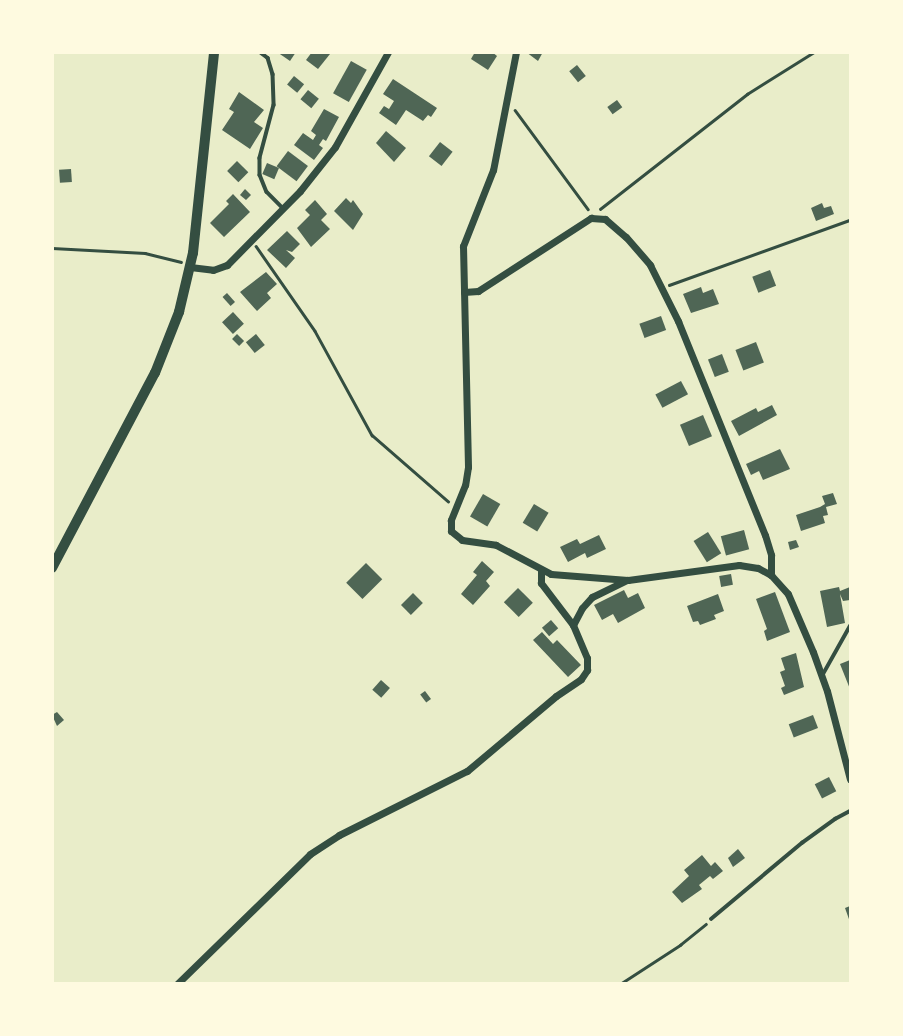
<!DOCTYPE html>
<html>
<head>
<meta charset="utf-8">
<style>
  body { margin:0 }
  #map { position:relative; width:903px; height:1036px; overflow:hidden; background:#e9edc9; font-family:"Alegreya Sans",sans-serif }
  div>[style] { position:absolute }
  .building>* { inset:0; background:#4f6655; transform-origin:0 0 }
  .path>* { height:2.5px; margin:-1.25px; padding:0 1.25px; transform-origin:1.25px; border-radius:1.25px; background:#344e41 }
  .service>* { height:3.5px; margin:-1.75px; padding:0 1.75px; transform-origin:1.75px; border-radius:1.75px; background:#344e41 }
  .minor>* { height:7px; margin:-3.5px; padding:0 3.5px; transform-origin:3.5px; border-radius:3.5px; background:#344e41 }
  .secondary>* { height:10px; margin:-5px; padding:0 5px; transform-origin:5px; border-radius:5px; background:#344e41 }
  span { translate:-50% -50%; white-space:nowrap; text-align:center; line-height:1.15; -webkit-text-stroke:7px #fefae0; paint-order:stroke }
  .frame { position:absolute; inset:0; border:54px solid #fefae0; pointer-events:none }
</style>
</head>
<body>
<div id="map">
  <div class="building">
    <div style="clip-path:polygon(277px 52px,296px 52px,290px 61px)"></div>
    <div style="clip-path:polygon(312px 52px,327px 52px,330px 54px,318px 69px,306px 60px)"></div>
    <div style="clip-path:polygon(475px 52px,492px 52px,497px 56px,488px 70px,471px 59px)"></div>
    <div style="clip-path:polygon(526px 52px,543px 52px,538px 61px)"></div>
    <div style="left:351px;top:61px;width:18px;height:37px;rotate:29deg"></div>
    <div style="left:577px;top:65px;width:14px;height:10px;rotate:51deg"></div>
    <div style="left:294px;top:76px;width:13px;height:11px;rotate:39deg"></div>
    <div style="clip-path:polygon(393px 79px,437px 108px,431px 117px,428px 115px,423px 121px,406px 110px,396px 125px,379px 113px,384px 106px,389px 109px,394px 101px,383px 94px)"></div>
    <div style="left:308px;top:90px;width:14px;height:12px;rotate:39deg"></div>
    <div style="clip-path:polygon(239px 92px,264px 110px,254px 122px,263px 128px,250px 149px,222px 130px,234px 112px,229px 109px)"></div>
    <div style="left:617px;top:100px;width:9px;height:12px;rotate:54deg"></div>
    <div style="clip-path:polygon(324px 109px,339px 117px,326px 141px,323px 139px,319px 145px,323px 148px,314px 160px,294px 145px,303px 133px,313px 140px,316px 135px,311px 131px)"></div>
    <div style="clip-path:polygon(386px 131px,406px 148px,394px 162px,376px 143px)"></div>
    <div style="left:440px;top:142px;width:16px;height:18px;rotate:38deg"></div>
    <div style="left:288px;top:151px;width:25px;height:19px;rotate:37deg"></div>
    <div style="left:237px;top:161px;width:16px;height:14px;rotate:45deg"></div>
    <div style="left:267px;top:163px;width:13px;height:12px;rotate:23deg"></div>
    <div style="left:71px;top:169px;width:13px;height:12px;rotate:86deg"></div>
    <div style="clip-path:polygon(245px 189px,251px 195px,246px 200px,240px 195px)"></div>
    <div style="clip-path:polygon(233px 194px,250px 212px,224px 237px,210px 223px,229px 204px,226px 201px)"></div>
    <div style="clip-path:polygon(346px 198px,351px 203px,353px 200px,363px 214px,353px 230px,334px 211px)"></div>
    <div style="clip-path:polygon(315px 200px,327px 214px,321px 220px,330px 229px,311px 247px,297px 228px,310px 215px,305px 210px)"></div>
    <div style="clip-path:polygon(822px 203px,824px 208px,831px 206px,834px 214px,816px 221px,811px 208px)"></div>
    <div style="clip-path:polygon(287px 231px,300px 244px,292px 252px,286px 250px,295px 258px,286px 268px,267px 250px)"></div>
    <div style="left:770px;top:270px;width:17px;height:19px;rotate:69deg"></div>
    <div style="clip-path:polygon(266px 272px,277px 284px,267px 293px,271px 298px,257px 311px,240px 292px)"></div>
    <div style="clip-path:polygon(701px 287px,703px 293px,713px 289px,719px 304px,691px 313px,683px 294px)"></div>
    <div style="left:227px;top:293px;width:12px;height:6px;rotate:48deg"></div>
    <div style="left:233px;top:312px;width:16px;height:15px;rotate:47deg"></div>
    <div style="left:661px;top:316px;width:15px;height:23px;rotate:70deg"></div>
    <div style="left:237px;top:334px;width:10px;height:7px;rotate:45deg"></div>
    <div style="left:256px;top:334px;width:14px;height:13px;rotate:51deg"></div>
    <div style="left:756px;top:342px;width:22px;height:22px;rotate:69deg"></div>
    <div style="left:722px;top:354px;width:19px;height:15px;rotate:69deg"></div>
    <div style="left:681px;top:381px;width:15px;height:29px;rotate:62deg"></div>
    <div style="clip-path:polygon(772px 405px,777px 415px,739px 436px,731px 421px,756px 408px,758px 412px)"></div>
    <div style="left:703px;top:415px;width:23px;height:25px;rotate:67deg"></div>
    <div style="clip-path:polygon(780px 449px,790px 469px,763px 480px,759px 471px,751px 475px,746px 464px)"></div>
    <div style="clip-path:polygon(833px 493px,837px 504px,826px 507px,828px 515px,823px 516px,825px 523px,801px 531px,796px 515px,820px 507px,825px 504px,822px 496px)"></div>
    <div style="left:483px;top:494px;width:20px;height:26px;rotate:30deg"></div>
    <div style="left:534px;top:504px;width:17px;height:22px;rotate:31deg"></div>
    <div style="left:744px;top:530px;width:20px;height:24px;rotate:75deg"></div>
    <div style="left:708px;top:532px;width:25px;height:17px;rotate:58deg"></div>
    <div style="clip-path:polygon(599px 535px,606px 549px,587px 558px,585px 553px,568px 562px,560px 547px,577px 539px,580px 544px)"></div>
    <div style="clip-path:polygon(796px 540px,799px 547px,790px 550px,788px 542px)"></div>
    <div style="clip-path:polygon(482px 561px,494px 572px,486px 581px,490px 586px,473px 605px,461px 594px,477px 575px,473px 572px)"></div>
    <div style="left:366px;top:563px;width:23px;height:28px;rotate:45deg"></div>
    <div style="left:731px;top:574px;width:11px;height:12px;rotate:80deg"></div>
    <div style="clip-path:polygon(839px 587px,840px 591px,850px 587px,850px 600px,843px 601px,840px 594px,845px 623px,827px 627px,820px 591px)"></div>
    <div style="left:518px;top:588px;width:21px;height:20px;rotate:45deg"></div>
    <div style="clip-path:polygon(624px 590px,628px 598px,638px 593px,645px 608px,618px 623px,613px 614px,602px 620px,594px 605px)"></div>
    <div style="clip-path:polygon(775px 592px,790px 632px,767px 641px,764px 631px,767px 629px,756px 599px)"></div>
    <div style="left:413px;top:593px;width:14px;height:17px;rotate:45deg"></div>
    <div style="clip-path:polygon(718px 594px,724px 611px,714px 615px,716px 619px,700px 625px,698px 621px,693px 622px,687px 606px)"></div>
    <div style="left:551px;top:620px;width:11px;height:12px;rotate:49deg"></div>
    <div style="clip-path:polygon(542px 632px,553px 644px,557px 640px,581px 665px,568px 677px,533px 640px)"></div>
    <div style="clip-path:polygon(796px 653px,804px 687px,784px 695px,781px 688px,785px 686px,780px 672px,785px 670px,781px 658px)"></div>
    <div style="clip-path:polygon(850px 660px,850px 689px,840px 664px)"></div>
    <div style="left:381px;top:680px;width:12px;height:13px;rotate:42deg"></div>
    <div style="left:425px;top:691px;width:10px;height:6px;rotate:53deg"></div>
    <div style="clip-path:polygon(57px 712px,64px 720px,57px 726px,52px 715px)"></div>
    <div style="left:813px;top:715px;width:14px;height:26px;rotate:69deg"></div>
    <div style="left:829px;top:777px;width:16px;height:16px;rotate:63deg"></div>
    <div style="clip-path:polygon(738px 849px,745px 858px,733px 867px,728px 858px)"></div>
    <div style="clip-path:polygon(702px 855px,711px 866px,715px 862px,723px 871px,713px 879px,710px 876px,699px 885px,702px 889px,682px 903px,672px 892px,689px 876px,684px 870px)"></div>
    <div style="clip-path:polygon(850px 906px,850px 922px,845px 908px)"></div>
  </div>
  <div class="path">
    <div style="left:515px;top:110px;width:123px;rotate:53.6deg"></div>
    <div style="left:600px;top:209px;width:187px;rotate:-38deg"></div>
    <div style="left:747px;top:94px;width:79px;rotate:-32.1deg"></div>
    <div style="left:256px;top:246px;width:103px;rotate:55.2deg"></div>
    <div style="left:315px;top:331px;width:119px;rotate:61.3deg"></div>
    <div style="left:372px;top:435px;width:101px;rotate:41deg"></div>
    <div style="left:52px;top:248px;width:93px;rotate:3.1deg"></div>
    <div style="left:145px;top:253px;width:37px;rotate:14deg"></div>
    <div style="left:669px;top:285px;width:192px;rotate:-19.8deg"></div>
    <div style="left:620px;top:984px;width:72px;rotate:-33deg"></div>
    <div style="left:680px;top:945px;width:33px;rotate:-39deg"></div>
  </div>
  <div class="service">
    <div style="left:260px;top:52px;width:10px;rotate:37deg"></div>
    <div style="left:268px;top:58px;width:17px;rotate:73deg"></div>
    <div style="left:273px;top:74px;width:31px;rotate:88deg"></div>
    <div style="left:274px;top:105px;width:55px;rotate:104.8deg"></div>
    <div style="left:260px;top:158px;width:17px;rotate:90deg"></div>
    <div style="left:260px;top:175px;width:18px;rotate:68deg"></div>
    <div style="left:267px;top:192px;width:23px;rotate:45deg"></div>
    <div style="left:822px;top:676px;width:57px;rotate:-60.8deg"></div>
    <div style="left:711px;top:919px;width:119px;rotate:-39.9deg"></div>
    <div style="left:802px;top:843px;width:41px;rotate:-36deg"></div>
    <div style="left:835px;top:819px;width:17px;rotate:-28deg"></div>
  </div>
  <div class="minor">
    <div style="left:516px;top:52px;width:120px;rotate:101deg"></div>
    <div style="left:493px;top:170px;width:82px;rotate:111.5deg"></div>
    <div style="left:463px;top:246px;width:221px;rotate:88.7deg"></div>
    <div style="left:468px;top:467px;width:18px;rotate:99deg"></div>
    <div style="left:465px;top:485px;width:38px;rotate:112deg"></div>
    <div style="left:451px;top:520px;width:11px;rotate:90deg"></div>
    <div style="left:451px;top:531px;width:14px;rotate:39deg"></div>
    <div style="left:462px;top:540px;width:34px;rotate:8deg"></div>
    <div style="left:496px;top:545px;width:62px;rotate:27.8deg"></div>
    <div style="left:551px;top:574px;width:77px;rotate:4.5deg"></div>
    <div style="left:628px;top:580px;width:112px;rotate:-7.7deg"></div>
    <div style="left:739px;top:565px;width:19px;rotate:9deg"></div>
    <div style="left:758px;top:568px;width:15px;rotate:28deg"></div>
    <div style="left:771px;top:575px;width:25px;rotate:48deg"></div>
    <div style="left:788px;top:594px;width:63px;rotate:66.7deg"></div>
    <div style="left:813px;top:652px;width:41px;rotate:70.3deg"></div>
    <div style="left:827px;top:691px;width:91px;rotate:75.4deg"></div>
    <div style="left:190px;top:267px;width:23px;rotate:7deg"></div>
    <div style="left:213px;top:270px;width:15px;rotate:-20deg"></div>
    <div style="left:227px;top:265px;width:104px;rotate:-45.4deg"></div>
    <div style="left:300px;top:191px;width:56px;rotate:-51.5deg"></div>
    <div style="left:335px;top:147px;width:109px;rotate:-60.8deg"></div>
    <div style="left:464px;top:292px;width:14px;rotate:-4deg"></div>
    <div style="left:478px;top:291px;width:135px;rotate:-32.9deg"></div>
    <div style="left:591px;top:218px;width:14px;rotate:4deg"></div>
    <div style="left:605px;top:219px;width:28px;rotate:41deg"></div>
    <div style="left:626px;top:237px;width:37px;rotate:49deg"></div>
    <div style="left:650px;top:265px;width:63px;rotate:63.4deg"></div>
    <div style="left:678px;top:321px;width:231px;rotate:67.9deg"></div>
    <div style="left:765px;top:535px;width:21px;rotate:73deg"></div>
    <div style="left:771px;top:555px;width:20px;rotate:90deg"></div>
    <div style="left:573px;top:625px;width:19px;rotate:-62deg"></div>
    <div style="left:582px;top:608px;width:15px;rotate:-48deg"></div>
    <div style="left:592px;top:597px;width:39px;rotate:-26deg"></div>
    <div style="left:177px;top:984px;width:186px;rotate:-44.3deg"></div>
    <div style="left:310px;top:854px;width:35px;rotate:-33deg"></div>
    <div style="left:339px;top:835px;width:143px;rotate:-26.6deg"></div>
    <div style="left:467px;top:771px;width:116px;rotate:-40.1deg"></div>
    <div style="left:556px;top:696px;width:30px;rotate:-34deg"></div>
    <div style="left:581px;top:679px;width:11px;rotate:-56deg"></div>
    <div style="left:587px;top:670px;width:12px;rotate:-90deg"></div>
    <div style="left:587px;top:658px;width:36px;rotate:-113deg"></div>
    <div style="left:573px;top:625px;width:53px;rotate:-127.3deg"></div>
    <div style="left:541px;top:583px;width:13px;rotate:-90deg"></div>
  </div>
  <div class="secondary">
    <div style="left:52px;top:568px;width:221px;rotate:-62.2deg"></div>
    <div style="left:155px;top:373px;width:66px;rotate:-68.5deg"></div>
    <div style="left:179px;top:312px;width:61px;rotate:-76.7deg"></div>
    <div style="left:193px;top:253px;width:202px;rotate:-84deg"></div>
  </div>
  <div class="frame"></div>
</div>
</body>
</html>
